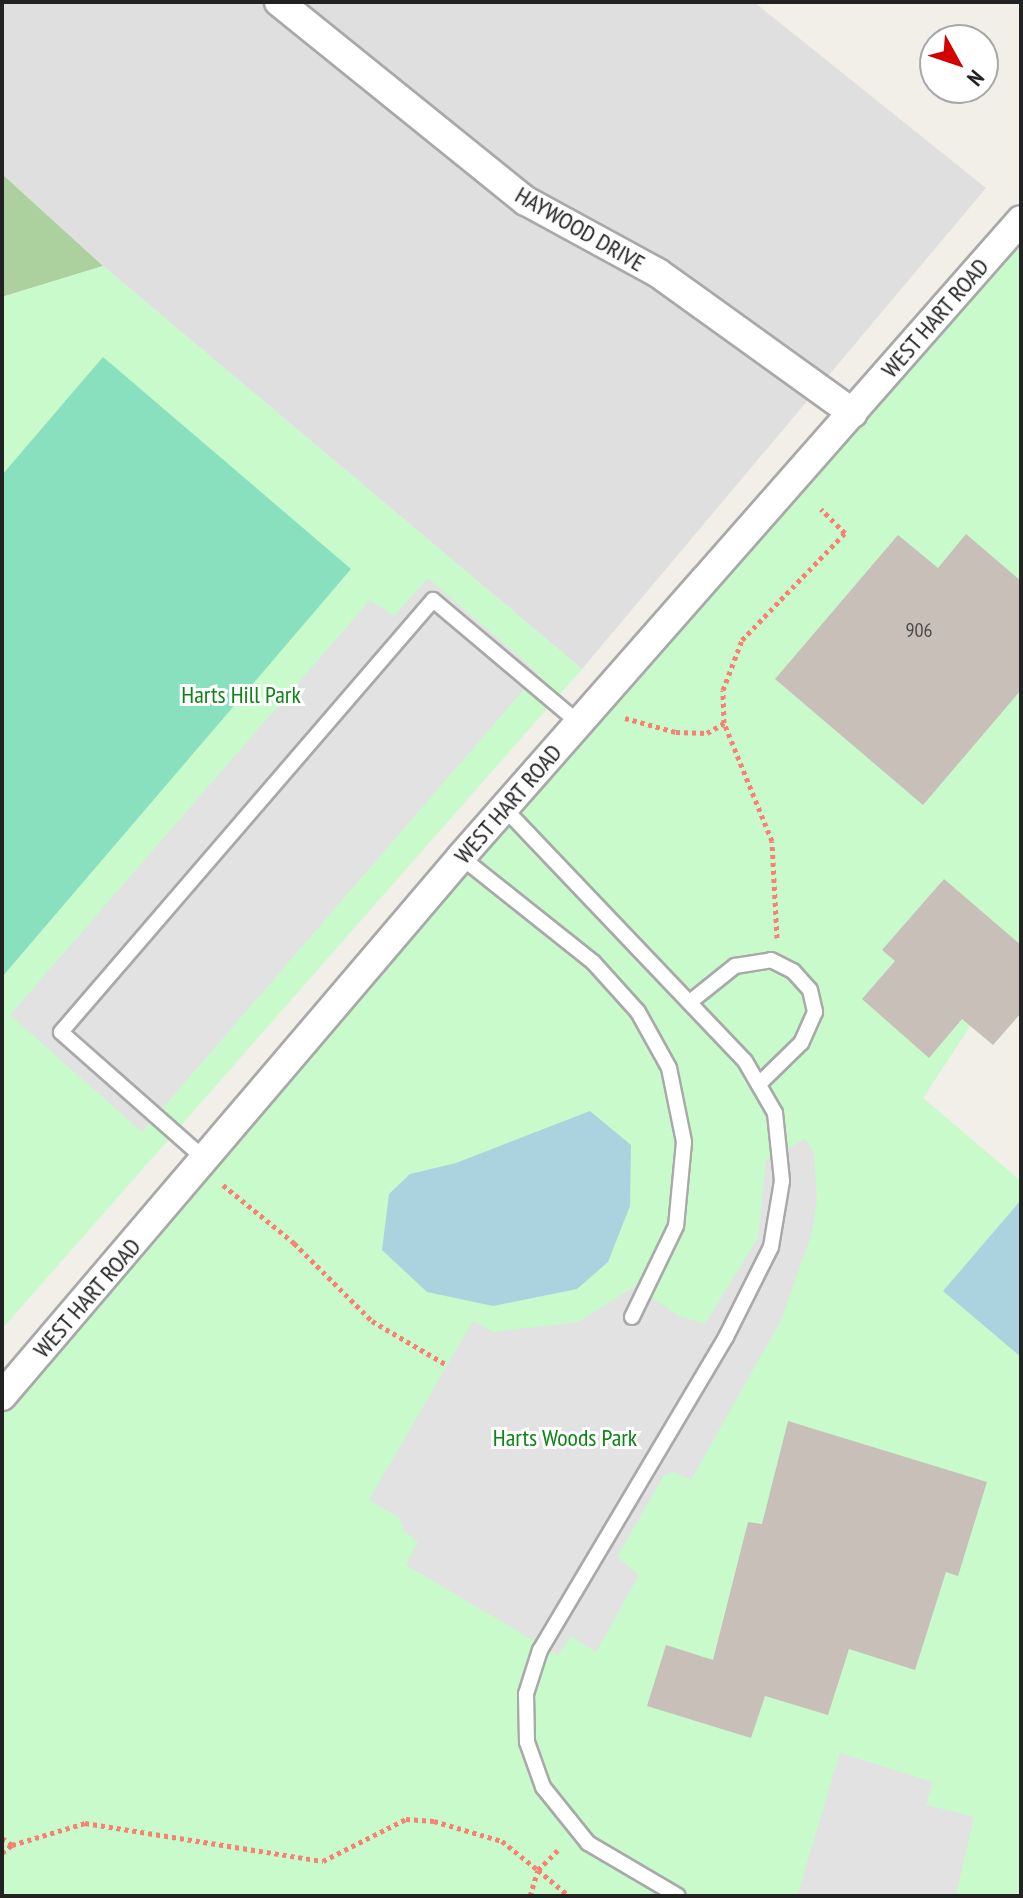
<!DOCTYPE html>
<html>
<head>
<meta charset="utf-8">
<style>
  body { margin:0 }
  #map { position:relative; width:1023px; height:1898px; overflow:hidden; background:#f2efe9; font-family:"PT Sans Narrow",sans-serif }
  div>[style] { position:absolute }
  .residential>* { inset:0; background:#e0dfdf }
  .forest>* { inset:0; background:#add19e }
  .park>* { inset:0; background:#c8facc }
  .pitch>* { inset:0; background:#88e0be }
  .parking>* { inset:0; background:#e2e2e2 }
  .water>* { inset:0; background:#aad3df }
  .building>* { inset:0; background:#c7bfb8 }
  .path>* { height:5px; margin-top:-2.5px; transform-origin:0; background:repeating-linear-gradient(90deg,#fa8072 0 4px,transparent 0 8px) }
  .roads { filter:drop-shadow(2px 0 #a9a9a9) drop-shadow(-2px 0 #a9a9a9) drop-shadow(0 2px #a9a9a9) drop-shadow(0 -2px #a9a9a9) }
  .service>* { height:14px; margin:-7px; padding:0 7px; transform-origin:7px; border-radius:7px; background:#fff }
  .minor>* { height:28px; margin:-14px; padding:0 14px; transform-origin:14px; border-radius:14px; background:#fff }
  span { translate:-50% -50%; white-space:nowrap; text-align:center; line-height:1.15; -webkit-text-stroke:6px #fff; paint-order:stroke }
  .number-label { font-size:20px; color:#4b4948 }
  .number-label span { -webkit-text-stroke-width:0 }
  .street-label { font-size:24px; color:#222 }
  .park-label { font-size:24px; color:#0c8416 }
  .frame { position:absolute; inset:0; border:4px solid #222; pointer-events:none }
  .north { position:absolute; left:919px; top:24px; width:80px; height:80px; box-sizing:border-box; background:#fff; border:2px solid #a7a7a7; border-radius:50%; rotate:130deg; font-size:22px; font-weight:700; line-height:32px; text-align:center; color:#222 }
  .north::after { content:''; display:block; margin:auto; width:28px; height:36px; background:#d40000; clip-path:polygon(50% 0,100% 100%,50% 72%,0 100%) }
</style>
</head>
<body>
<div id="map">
  <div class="residential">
    <div style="clip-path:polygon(2px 2px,754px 2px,986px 188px,582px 669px,103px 266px,2px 174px)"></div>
  </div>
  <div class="forest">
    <div style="clip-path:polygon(2px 174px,103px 266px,2px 297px)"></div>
  </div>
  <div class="park">
    <div style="clip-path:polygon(1021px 219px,1021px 949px,923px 1098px,1021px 1181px,1021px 1896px,2px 1896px,2px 1389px)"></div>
    <div style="clip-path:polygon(103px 266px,582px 669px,2px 1329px,2px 297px)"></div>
  </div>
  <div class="pitch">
    <div style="clip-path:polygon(103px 357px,351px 569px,2px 977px,2px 475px)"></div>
  </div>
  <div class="parking">
    <div style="clip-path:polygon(428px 578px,538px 673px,142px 1132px,10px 1015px,370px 600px,394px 616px)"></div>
    <div style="clip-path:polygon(805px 1139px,814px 1153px,817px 1200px,811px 1236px,781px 1320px,691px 1480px,673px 1472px,664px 1475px,617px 1557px,639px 1575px,596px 1652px,571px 1636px,558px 1655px,406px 1565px,418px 1542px,404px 1531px,400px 1518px,369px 1500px,473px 1321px,494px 1332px,579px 1322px,635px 1286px,679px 1316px,705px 1324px,758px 1238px,766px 1160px)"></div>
    <div style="clip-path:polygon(840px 1753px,933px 1782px,926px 1805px,974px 1817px,956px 1896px,797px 1896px)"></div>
  </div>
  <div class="water">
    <div style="clip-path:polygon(590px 1111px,631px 1145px,630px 1206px,608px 1262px,577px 1289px,493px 1306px,427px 1292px,382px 1250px,389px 1194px,410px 1174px,456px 1163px)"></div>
    <div style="clip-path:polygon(1021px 1200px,1021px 1357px,943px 1291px)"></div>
  </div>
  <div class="building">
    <div style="clip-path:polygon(966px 534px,1021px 581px,1021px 690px,923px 805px,775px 679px,898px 535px,938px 568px)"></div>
    <div style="clip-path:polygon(944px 879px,1021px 945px,1021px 1013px,993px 1045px,962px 1019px,929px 1058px,862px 999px,895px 961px,882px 950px)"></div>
    <div style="clip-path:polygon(788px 1421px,987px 1482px,958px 1576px,946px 1572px,915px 1670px,849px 1649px,828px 1715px,765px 1696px,751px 1738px,647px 1706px,666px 1645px,713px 1660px,748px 1522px,762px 1524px)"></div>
  </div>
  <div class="path">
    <div style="left:625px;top:718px;width:53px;rotate:15.4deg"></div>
    <div style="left:676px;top:732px;width:31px;rotate:2deg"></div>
    <div style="left:707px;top:733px;width:20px;rotate:-30deg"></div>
    <div style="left:777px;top:938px;width:97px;rotate:-93deg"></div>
    <div style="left:772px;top:841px;width:127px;rotate:-112.1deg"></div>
    <div style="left:724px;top:723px;width:33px;rotate:-92deg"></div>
    <div style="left:723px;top:690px;width:53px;rotate:-69.2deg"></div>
    <div style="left:742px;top:640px;width:149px;rotate:-46.1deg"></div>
    <div style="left:845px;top:533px;width:34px;rotate:-135deg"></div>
    <div style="left:223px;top:1185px;width:92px;rotate:39.2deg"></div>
    <div style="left:294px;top:1243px;width:110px;rotate:45deg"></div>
    <div style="left:372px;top:1321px;width:87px;rotate:30.4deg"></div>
    <div style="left:2px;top:1838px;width:12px;rotate:35deg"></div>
    <div style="left:2px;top:1853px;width:13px;rotate:-39deg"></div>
    <div style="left:12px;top:1845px;width:76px;rotate:-16.8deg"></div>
    <div style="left:85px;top:1823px;width:241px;rotate:9.1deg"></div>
    <div style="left:323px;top:1861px;width:93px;rotate:-26.8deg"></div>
    <div style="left:406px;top:1819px;width:28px;rotate:4deg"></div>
    <div style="left:434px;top:1821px;width:71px;rotate:16.4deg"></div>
    <div style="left:502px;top:1841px;width:46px;rotate:38.9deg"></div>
    <div style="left:538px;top:1870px;width:28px;rotate:-45deg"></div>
    <div style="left:530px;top:1896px;width:27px;rotate:-73deg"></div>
    <div style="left:538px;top:1870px;width:40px;rotate:40deg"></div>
  </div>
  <div class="roads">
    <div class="service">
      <div style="left:504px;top:808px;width:349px;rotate:46.4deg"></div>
      <div style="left:745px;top:1061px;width:60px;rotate:60deg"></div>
      <div style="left:775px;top:1113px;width:68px;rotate:84.1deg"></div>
      <div style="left:782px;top:1181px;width:67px;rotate:99.5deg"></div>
      <div style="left:771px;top:1247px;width:101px;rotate:116.6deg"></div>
      <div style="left:726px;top:1337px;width:364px;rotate:120.7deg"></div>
      <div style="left:540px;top:1650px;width:46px;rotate:107.7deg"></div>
      <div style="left:526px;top:1694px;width:48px;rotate:88.8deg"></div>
      <div style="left:527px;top:1742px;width:48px;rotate:70.4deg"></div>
      <div style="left:543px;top:1787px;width:72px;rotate:51.2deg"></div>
      <div style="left:588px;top:1843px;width:104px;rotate:30.5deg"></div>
      <div style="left:461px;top:857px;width:169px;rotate:38.5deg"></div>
      <div style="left:593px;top:962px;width:67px;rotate:48deg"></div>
      <div style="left:638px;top:1012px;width:64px;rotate:61deg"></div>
      <div style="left:669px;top:1068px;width:76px;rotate:78.5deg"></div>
      <div style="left:684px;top:1142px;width:84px;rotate:95.4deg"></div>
      <div style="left:676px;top:1226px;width:101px;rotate:115.8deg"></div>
      <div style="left:690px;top:1002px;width:58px;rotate:-38.7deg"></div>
      <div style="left:735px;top:966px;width:36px;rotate:-9deg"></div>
      <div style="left:771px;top:960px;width:25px;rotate:27deg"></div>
      <div style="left:793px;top:971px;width:25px;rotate:48deg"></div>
      <div style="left:810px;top:990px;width:23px;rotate:77deg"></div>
      <div style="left:815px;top:1012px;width:34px;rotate:114deg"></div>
      <div style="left:801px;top:1043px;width:59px;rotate:135.7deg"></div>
      <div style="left:206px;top:1160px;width:193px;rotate:-138.6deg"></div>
      <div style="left:61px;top:1032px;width:570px;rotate:-49.27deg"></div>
      <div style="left:433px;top:600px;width:191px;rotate:40.1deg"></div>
    </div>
    <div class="minor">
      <div style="left:279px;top:2px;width:317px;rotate:38.9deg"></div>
      <div style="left:526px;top:201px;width:150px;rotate:28.6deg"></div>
      <div style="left:658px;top:273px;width:240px;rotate:35.7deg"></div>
      <div style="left:2px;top:1396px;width:708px;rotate:-49.58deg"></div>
      <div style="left:461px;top:857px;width:848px;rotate:-48.68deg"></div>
    </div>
  </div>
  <div class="number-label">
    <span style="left:919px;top:630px">906</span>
  </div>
  <div class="street-label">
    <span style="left:580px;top:229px;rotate:30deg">HAYWOOD DRIVE</span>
    <span style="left:935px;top:318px;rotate:-49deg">WEST HART ROAD</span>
    <span style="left:508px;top:804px;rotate:-49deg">WEST HART ROAD</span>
    <span style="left:87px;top:1298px;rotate:-49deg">WEST HART ROAD</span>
  </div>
  <div class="park-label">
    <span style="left:241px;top:695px">Harts Hill Park</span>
    <span style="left:565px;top:1438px">Harts Woods Park</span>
  </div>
  <div class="frame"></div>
  <div class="north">N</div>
</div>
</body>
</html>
